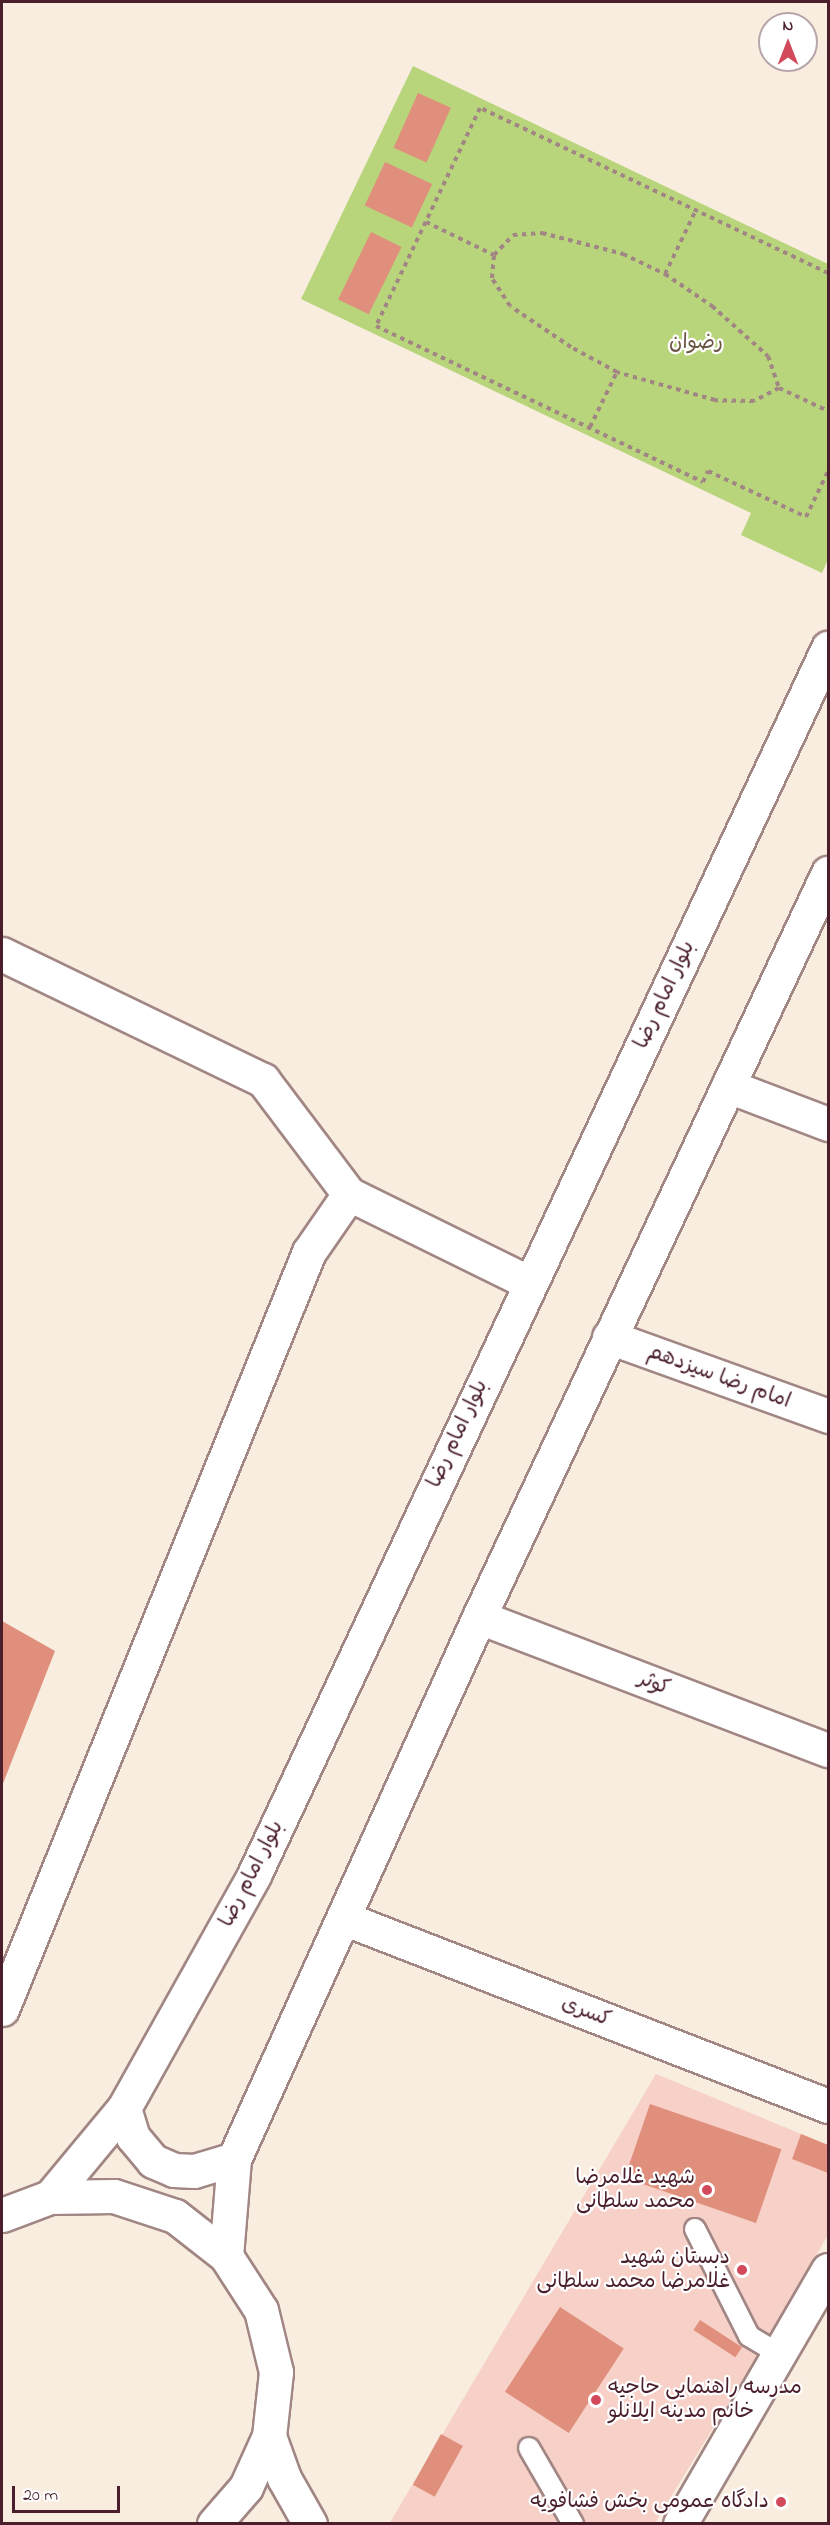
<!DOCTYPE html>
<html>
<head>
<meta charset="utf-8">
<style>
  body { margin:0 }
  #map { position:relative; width:830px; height:2525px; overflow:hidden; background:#f8edde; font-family:"Indie Flower","Playpen Sans Arabic",sans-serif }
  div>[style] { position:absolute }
  .built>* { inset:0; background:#f7d1c8 }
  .green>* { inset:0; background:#b9d57b }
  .building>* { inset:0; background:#df8f7b; transform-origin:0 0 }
  .path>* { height:4px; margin-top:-2px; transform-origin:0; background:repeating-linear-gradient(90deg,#a18684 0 4.5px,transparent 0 9px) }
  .roads { filter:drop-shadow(2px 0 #a18684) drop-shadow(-2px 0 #a18684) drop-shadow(0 2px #a18684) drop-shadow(0 -2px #a18684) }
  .lane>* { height:20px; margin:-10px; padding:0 10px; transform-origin:10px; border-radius:10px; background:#fff }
  .street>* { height:33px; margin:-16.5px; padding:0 16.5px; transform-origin:16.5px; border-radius:16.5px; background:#fff }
  .secondary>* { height:33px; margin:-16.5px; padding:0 16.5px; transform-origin:16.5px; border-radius:16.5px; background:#fff }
  .dots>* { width:16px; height:16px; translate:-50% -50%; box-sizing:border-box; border:3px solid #fff; border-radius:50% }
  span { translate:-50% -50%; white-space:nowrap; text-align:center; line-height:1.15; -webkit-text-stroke:4.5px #fff; paint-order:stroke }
  .park-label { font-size:21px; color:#6b5643 }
  .street-label { font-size:21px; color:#4a1f2b }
  .poi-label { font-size:21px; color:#4a1f2b }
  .right { translate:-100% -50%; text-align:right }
  .left { translate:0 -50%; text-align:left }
  .frame { position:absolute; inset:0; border:3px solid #4a1f2b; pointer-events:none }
  .north { position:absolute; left:758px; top:12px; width:60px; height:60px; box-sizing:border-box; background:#fff; border:2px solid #b7a5aa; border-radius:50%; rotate:0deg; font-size:16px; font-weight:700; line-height:24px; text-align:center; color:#4a1f2b }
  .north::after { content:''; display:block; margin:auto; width:21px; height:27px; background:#d1495b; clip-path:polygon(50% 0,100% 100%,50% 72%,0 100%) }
  .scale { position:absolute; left:12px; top:2486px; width:108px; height:27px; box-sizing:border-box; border:3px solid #4a1f2b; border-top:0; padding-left:8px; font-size:18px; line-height:21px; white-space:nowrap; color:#4a1f2b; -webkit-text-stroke:4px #fff; paint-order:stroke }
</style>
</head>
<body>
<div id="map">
  <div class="built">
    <div style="clip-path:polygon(656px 2074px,828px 2145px,828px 2235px,774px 2328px,655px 2523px,389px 2524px)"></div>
  </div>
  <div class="green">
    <div style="clip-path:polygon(413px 66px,828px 264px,828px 559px,822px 573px,741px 535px,751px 513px,301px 299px)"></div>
  </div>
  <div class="building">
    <div style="left:418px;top:93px;width:36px;height:60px;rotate:24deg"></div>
    <div style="left:385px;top:162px;width:52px;height:48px;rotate:25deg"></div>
    <div style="left:371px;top:232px;width:34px;height:75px;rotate:26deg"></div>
    <div style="clip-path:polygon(2px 1621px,55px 1651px,2px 1786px)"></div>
    <div style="left:650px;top:2104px;width:139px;height:78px;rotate:19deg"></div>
    <div style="clip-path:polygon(801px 2134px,828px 2145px,828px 2173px,792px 2159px)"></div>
    <div style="left:560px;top:2307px;width:76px;height:101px;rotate:33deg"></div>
    <div style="left:700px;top:2320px;width:50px;height:12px;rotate:33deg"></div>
    <div style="left:441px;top:2434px;width:25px;height:58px;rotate:29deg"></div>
  </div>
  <div class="path">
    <div style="left:426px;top:222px;width:76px;rotate:25.9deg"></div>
    <div style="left:828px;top:273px;width:385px;rotate:-154.6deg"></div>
    <div style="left:480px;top:108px;width:242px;rotate:115.5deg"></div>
    <div style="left:376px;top:326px;width:362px;rotate:25.5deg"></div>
    <div style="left:703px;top:482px;width:12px;rotate:-66deg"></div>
    <div style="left:708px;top:471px;width:108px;rotate:25.1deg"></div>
    <div style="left:806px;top:517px;width:51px;rotate:-64.4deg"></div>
    <div style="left:665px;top:274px;width:71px;rotate:-64.2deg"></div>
    <div style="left:779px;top:388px;width:28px;rotate:153deg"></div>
    <div style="left:754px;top:401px;width:39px;rotate:-179deg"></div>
    <div style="left:715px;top:400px;width:102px;rotate:-164.1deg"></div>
    <div style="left:617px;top:372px;width:52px;rotate:-151.5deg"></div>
    <div style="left:571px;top:347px;width:73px;rotate:-146.1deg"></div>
    <div style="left:510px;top:306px;width:33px;rotate:-123deg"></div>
    <div style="left:492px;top:278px;width:23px;rotate:-85deg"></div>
    <div style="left:494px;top:255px;width:28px;rotate:-46deg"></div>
    <div style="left:513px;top:235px;width:29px;rotate:-4deg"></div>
    <div style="left:542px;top:233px;width:84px;rotate:14.5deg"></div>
    <div style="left:623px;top:254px;width:47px;rotate:25.5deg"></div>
    <div style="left:665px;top:274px;width:57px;rotate:34.2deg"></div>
    <div style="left:712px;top:306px;width:75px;rotate:41.8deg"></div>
    <div style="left:768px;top:356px;width:34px;rotate:71deg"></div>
    <div style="left:779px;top:388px;width:54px;rotate:25.1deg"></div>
    <div style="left:590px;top:427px;width:61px;rotate:-63.9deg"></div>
  </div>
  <div class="roads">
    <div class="lane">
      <div style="left:695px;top:2229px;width:120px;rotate:63.2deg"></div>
      <div style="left:749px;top:2336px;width:35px;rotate:31deg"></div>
      <div style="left:529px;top:2448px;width:88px;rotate:59.9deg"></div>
    </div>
    <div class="street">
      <div style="left:2px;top:954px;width:290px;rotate:25.8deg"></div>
      <div style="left:263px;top:1080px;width:143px;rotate:53deg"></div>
      <div style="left:349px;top:1194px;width:202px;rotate:26.2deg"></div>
      <div style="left:728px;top:1086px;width:107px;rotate:20.8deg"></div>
      <div style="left:609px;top:1337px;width:233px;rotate:19.8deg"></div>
      <div style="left:479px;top:1617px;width:373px;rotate:20.9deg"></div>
      <div style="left:2px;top:2009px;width:817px;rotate:-67.93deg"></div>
      <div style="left:309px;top:1252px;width:70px;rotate:-55.4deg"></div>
      <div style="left:680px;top:2524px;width:294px;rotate:-59.8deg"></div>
    </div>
    <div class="secondary">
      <div style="left:343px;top:1918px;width:520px;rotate:21.19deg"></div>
      <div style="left:124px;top:2108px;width:30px;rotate:73deg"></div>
      <div style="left:133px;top:2137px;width:31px;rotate:50deg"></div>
      <div style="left:153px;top:2161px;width:23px;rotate:23deg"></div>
      <div style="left:174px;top:2170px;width:20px;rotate:3deg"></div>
      <div style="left:194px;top:2171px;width:42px;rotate:-16.7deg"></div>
      <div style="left:50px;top:2197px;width:116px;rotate:-50.3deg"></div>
      <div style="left:124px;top:2108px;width:267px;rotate:-60.8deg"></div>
      <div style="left:254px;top:1875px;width:1355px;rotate:-64.93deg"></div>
      <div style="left:2px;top:2215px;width:51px;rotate:-20.6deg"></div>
      <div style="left:50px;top:2197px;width:64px;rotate:-0.9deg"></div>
      <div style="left:114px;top:2196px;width:64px;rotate:18.2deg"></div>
      <div style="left:175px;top:2216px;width:65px;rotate:38.1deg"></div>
      <div style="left:226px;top:2256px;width:64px;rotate:57.1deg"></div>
      <div style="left:261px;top:2310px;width:64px;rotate:76.4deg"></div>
      <div style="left:276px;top:2372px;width:64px;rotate:96.2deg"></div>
      <div style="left:269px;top:2436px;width:56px;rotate:114.3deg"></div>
      <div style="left:246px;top:2487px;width:49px;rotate:130.9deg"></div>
      <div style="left:226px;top:2256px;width:97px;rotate:-85.3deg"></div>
      <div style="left:234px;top:2159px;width:595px;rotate:-65.68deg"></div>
      <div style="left:479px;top:1617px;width:822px;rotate:-64.87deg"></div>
      <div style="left:269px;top:2436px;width:45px;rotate:70.3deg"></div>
      <div style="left:284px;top:2478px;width:53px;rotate:60.5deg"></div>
    </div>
  </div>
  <div class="dots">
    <div style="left:707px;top:2190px;background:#d1495b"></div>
    <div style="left:742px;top:2270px;background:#d1495b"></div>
    <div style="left:596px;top:2400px;background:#d1495b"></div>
    <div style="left:781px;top:2502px;background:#d1495b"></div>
  </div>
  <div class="park-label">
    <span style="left:696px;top:343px">رضوان</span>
  </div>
  <div class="street-label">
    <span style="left:665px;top:995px;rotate:-65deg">بلوار امام رضا</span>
    <span style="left:719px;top:1377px;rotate:20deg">امام رضا سیزدهم</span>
    <span style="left:458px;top:1434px;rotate:-65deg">بلوار امام رضا</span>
    <span style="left:654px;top:1684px;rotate:21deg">کوثر</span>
    <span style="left:252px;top:1874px;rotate:-63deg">بلوار امام رضا</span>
    <span style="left:586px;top:2012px;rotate:21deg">کسری</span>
  </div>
  <div class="poi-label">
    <span class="right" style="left:695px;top:2190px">شهید غلامرضا<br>محمد سلطانی</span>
    <span class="right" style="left:730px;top:2270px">دبستان شهید<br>غلامرضا محمد سلطانی</span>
    <span class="left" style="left:608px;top:2400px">مدرسه راهنمایی حاجیه<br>خانم مدینه ایلانلو</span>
    <span class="right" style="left:769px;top:2502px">دادگاه عمومی بخش فشافویه</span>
  </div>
  <div class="frame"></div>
  <div class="north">N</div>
  <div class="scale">20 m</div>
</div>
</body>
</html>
